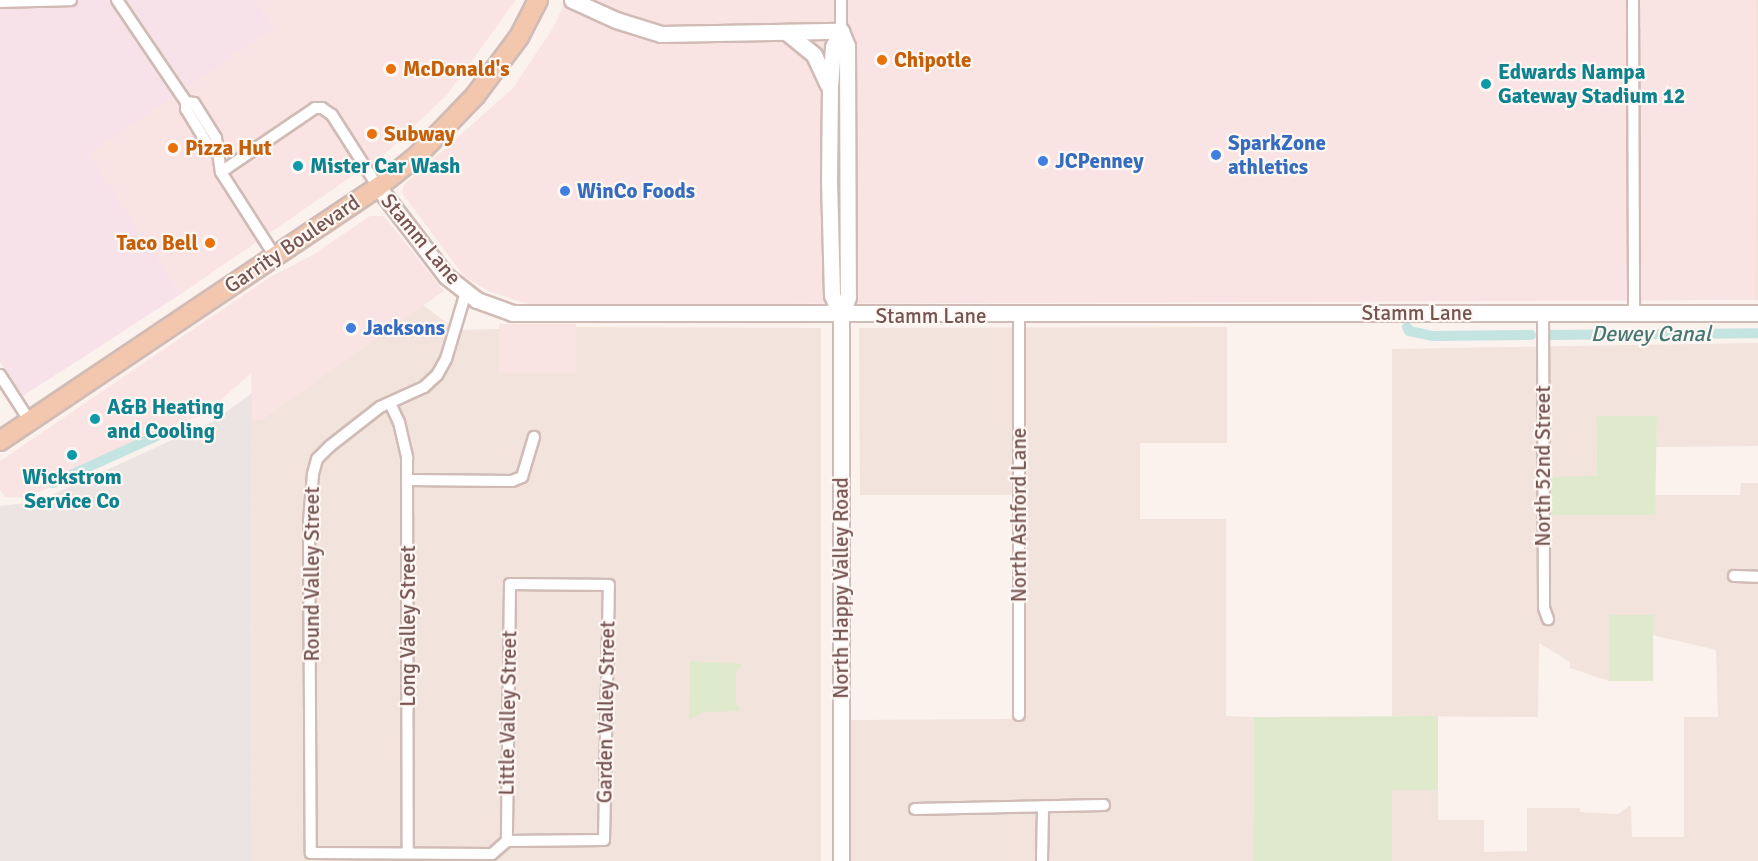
<!DOCTYPE html>
<html>
<head>
<meta charset="utf-8">
<style>
  body { margin:0 }
  #map { position:relative; width:1758px; height:861px; overflow:hidden; background:#fbf2ee; font-family:Signika,sans-serif }
  div>[style] { position:absolute }
  .residential>* { inset:0; background:#f2e3dc }
  .commercial>* { inset:0; background:#fae4e3; transform-origin:0 0 }
  .industrial>* { inset:0; background:#ece4e2 }
  .medical>* { inset:0; background:#f8e2ea }
  .green>* { inset:0; background:#dfe9cc; transform-origin:0 0 }
  .canal>* { height:10px; margin:-5px; padding:0 5px; transform-origin:5px; border-radius:5px; background:#c3e4e0 }
  .roads { filter:drop-shadow(2px 0 #d0bbb6) drop-shadow(-2px 0 #d0bbb6) drop-shadow(0 2px #d0bbb6) drop-shadow(0 -2px #d0bbb6) }
  .street>* { height:10px; margin:-5px; padding:0 5px; transform-origin:5px; border-radius:5px; background:#fff }
  .secondary>* { height:15px; margin:-7.5px; padding:0 7.5px; transform-origin:7.5px; border-radius:7.5px; background:#fff }
  .primary>* { height:18px; margin:-9px; padding:0 9px; transform-origin:9px; border-radius:9px; background:#f3c7ad }
  .dots>* { width:16px; height:16px; translate:-50% -50%; box-sizing:border-box; border:3px solid #fef7f4; border-radius:50% }
  span { translate:-50% -50%; white-space:nowrap; text-align:center; line-height:1.15; -webkit-text-stroke:4.5px #fef7f4; paint-order:stroke }
  .food-label { font-size:21px; color:#c56008; font-weight:700 }
  .left { translate:0 -50%; text-align:left }
  .right { translate:-100% -50%; text-align:right }
  .culture-label { font-size:21px; color:#0d838f; font-weight:700 }
  .shop-label { font-size:21px; color:#366cbe; font-weight:700 }
  .street-label { font-size:21px; color:#765551 }
  .water-label { font-size:22px; color:#467873; font-style:italic }
</style>
</head>
<body>
<div id="map">
  <div class="residential">
    <div style="clip-path:polygon(1756px 0,1758px 0,1758px 300px,1755px 300px)"></div>
    <div style="clip-path:polygon(423px 305px,456px 330px,499px 329px,499px 373px,576px 373px,576px 327px,821px 328px,821px 861px,251px 861px,252px 420px,261px 420px)"></div>
    <div style="clip-path:polygon(1227px 327px,1227px 443px,1140px 443px,1140px 519px,1226px 519px,1226px 716px,1254px 717px,1253px 861px,850px 861px,850px 720px,1012px 719px,1012px 495px,860px 495px,859px 328px)"></div>
    <div style="clip-path:polygon(1758px 343px,1758px 446px,1656px 447px,1657px 416px,1596px 416px,1597px 476px,1655px 514px,1655px 495px,1740px 495px,1741px 483px,1758px 483px,1758px 861px,1392px 861px,1392px 790px,1438px 790px,1438px 820px,1484px 820px,1484px 852px,1527px 851px,1527px 808px,1580px 808px,1580px 812px,1618px 814px,1631px 805px,1632px 837px,1684px 837px,1684px 717px,1718px 717px,1716px 650px,1653px 635px,1653px 615px,1610px 615px,1609px 681px,1570px 668px,1570px 662px,1539px 643px,1538px 717px,1392px 716px,1392px 349px)"></div>
  </div>
  <div class="commercial">
    <div style="clip-path:polygon(253px 0,516px 0,447px 95px,386px 153px,181px 294px,87px 154px,276px 27px)"></div>
    <div style="clip-path:polygon(566px 0,1756px 0,1755px 300px,530px 305px,488px 291px,464px 276px,402px 193px,404px 185px,513px 88px,553px 28px)"></div>
    <div style="clip-path:polygon(370px 216px,384px 216px,444px 291px,261px 420px,252px 420px,251px 373px,204px 415px,173px 425px,93px 462px,52px 481px,53px 486px,25px 498px,5px 497px,0 490px,0 461px,270px 277px,311px 256px)"></div>
    <div style="left:576px;top:324px;width:49px;height:77px;rotate:90deg"></div>
  </div>
  <div class="industrial">
    <div style="clip-path:polygon(252px 393px,251px 861px,0 861px,0 506px,36px 502px,214px 421px)"></div>
  </div>
  <div class="medical">
    <div style="clip-path:polygon(0 0,253px 0,276px 27px,88px 154px,181px 294px,23px 396px,0 362px)"></div>
  </div>
  <div class="green">
    <div style="clip-path:polygon(1596px 416px,1657px 416px,1655px 515px,1545px 515px,1545px 477px,1597px 476px)"></div>
    <div style="left:1609px;top:615px;width:44px;height:66px"></div>
    <div style="clip-path:polygon(690px 661px,742px 664px,736px 672px,736px 704px,741px 711px,705px 712px,689px 719px)"></div>
    <div style="clip-path:polygon(1438px 716px,1438px 790px,1392px 790px,1392px 861px,1253px 861px,1254px 717px)"></div>
  </div>
  <div class="canal">
    <div style="left:1407px;top:327px;width:4px;rotate:63deg"></div>
    <div style="left:1409px;top:331px;width:25px;rotate:12deg"></div>
    <div style="left:1433px;top:336px;width:98px;rotate:-0.6deg"></div>
    <div style="left:1544px;top:335px;width:214px;rotate:-0.5deg"></div>
    <div style="left:53px;top:483px;width:119px;rotate:-24.4deg"></div>
  </div>
  <div class="roads">
    <div class="street">
      <div style="left:117px;top:0;width:123px;rotate:55.9deg"></div>
      <div style="left:186px;top:102px;width:7px;rotate:90deg"></div>
      <div style="left:186px;top:109px;width:42px;rotate:58.6deg"></div>
      <div style="left:208px;top:145px;width:8px;rotate:23deg"></div>
      <div style="left:841px;top:0;width:31px;rotate:90deg"></div>
      <div style="left:1633px;top:0;width:314px;rotate:89.8deg"></div>
      <div style="left:0;top:2px;width:71px;rotate:-1.6deg"></div>
      <div style="left:186px;top:102px;width:8px;rotate:7deg"></div>
      <div style="left:194px;top:103px;width:41px;rotate:57.8deg"></div>
      <div style="left:216px;top:138px;width:34px;rotate:82deg"></div>
      <div style="left:221px;top:172px;width:98px;rotate:57.4deg"></div>
      <div style="left:221px;top:172px;width:114px;rotate:-34.2deg"></div>
      <div style="left:315px;top:108px;width:7px"></div>
      <div style="left:322px;top:108px;width:12px;rotate:35deg"></div>
      <div style="left:332px;top:115px;width:85px;rotate:57.4deg"></div>
      <div style="left:466px;top:292px;width:70px;rotate:106.6deg"></div>
      <div style="left:446px;top:359px;width:18px;rotate:119deg"></div>
      <div style="left:437px;top:375px;width:18px;rotate:137deg"></div>
      <div style="left:424px;top:387px;width:48px;rotate:155.6deg"></div>
      <div style="left:380px;top:407px;width:63px;rotate:142deg"></div>
      <div style="left:330px;top:446px;width:18px;rotate:135deg"></div>
      <div style="left:317px;top:459px;width:16px;rotate:105deg"></div>
      <div style="left:313px;top:474px;width:48px;rotate:94.8deg"></div>
      <div style="left:309px;top:522px;width:331px;rotate:89.7deg"></div>
      <div style="left:311px;top:853px;width:181px;rotate:0.3deg"></div>
      <div style="left:492px;top:854px;width:20px;rotate:-41deg"></div>
      <div style="left:507px;top:841px;width:97px;rotate:-0.6deg"></div>
      <div style="left:604px;top:840px;width:255px;rotate:-88.9deg"></div>
      <div style="left:609px;top:585px;width:99px;rotate:-179.4deg"></div>
      <div style="left:510px;top:584px;width:257px;rotate:90.7deg"></div>
      <div style="left:1543px;top:313px;width:295px;rotate:89.8deg"></div>
      <div style="left:1544px;top:608px;width:12px;rotate:70deg"></div>
      <div style="left:0;top:375px;width:54px;rotate:57.2deg"></div>
      <div style="left:390px;top:403px;width:21px;rotate:65deg"></div>
      <div style="left:399px;top:422px;width:37px;rotate:77deg"></div>
      <div style="left:407px;top:458px;width:395px;rotate:89.9deg"></div>
      <div style="left:407px;top:480px;width:105px;rotate:0.5deg"></div>
      <div style="left:512px;top:481px;width:11px;rotate:-22deg"></div>
      <div style="left:522px;top:477px;width:42px;rotate:-73.3deg"></div>
      <div style="left:1734px;top:576px;width:24px;rotate:2deg"></div>
      <div style="left:1019px;top:715px;width:399px;rotate:-90deg"></div>
      <div style="left:915px;top:809px;width:189px;rotate:-1.2deg"></div>
      <div style="left:1042px;top:861px;width:54px;rotate:-88.9deg"></div>
    </div>
    <div class="secondary">
      <div style="left:572px;top:0;width:48px;rotate:24.4deg"></div>
      <div style="left:616px;top:20px;width:47px;rotate:17.3deg"></div>
      <div style="left:661px;top:34px;width:180px;rotate:-1deg"></div>
      <div style="left:841px;top:31px;width:16px;rotate:68deg"></div>
      <div style="left:847px;top:46px;width:251px;rotate:89.8deg"></div>
      <div style="left:848px;top:297px;width:20px;rotate:110deg"></div>
      <div style="left:841px;top:316px;width:545px;rotate:90deg"></div>
      <div style="left:841px;top:31px;width:18px;rotate:117deg"></div>
      <div style="left:833px;top:47px;width:40px;rotate:94.3deg"></div>
      <div style="left:830px;top:87px;width:93px;rotate:90.6deg"></div>
      <div style="left:829px;top:180px;width:115px;rotate:88.5deg"></div>
      <div style="left:832px;top:295px;width:23px;rotate:67deg"></div>
      <div style="left:786px;top:32px;width:36px;rotate:39deg"></div>
      <div style="left:814px;top:55px;width:33px;rotate:65deg"></div>
      <div style="left:378px;top:187px;width:112px;rotate:52.6deg"></div>
      <div style="left:446px;top:276px;width:39px;rotate:38deg"></div>
      <div style="left:477px;top:300px;width:37px;rotate:20deg"></div>
      <div style="left:512px;top:313px;width:1246px"></div>
    </div>
    <div class="primary">
      <div style="left:0;top:441px;width:455px;rotate:-33.9deg"></div>
      <div style="left:378px;top:187px;width:50px;rotate:-38.5deg"></div>
      <div style="left:417px;top:156px;width:83px;rotate:-46deg"></div>
      <div style="left:475px;top:96px;width:74px;rotate:-53.3deg"></div>
      <div style="left:519px;top:37px;width:42px;rotate:-62.8deg"></div>
    </div>
  </div>
  <div class="dots">
    <div style="left:882px;top:60px;background:#e8710a"></div>
    <div style="left:391px;top:69px;background:#e8710a"></div>
    <div style="left:1486px;top:84px;background:#0f9aa8"></div>
    <div style="left:372px;top:134px;background:#e8710a"></div>
    <div style="left:173px;top:148px;background:#e8710a"></div>
    <div style="left:1216px;top:155px;background:#3f7fe0"></div>
    <div style="left:1043px;top:161px;background:#3f7fe0"></div>
    <div style="left:298px;top:166px;background:#0f9aa8"></div>
    <div style="left:565px;top:191px;background:#3f7fe0"></div>
    <div style="left:210px;top:243px;background:#e8710a"></div>
    <div style="left:351px;top:328px;background:#3f7fe0"></div>
    <div style="left:95px;top:419px;background:#0f9aa8"></div>
    <div style="left:72px;top:455px;background:#0f9aa8"></div>
  </div>
  <div class="food-label">
    <span class="left" style="left:894px;top:60px">Chipotle</span>
    <span class="left" style="left:403px;top:69px">McDonald's</span>
    <span class="left" style="left:384px;top:134px">Subway</span>
    <span class="left" style="left:185px;top:148px">Pizza Hut</span>
    <span class="right" style="left:198px;top:243px">Taco Bell</span>
  </div>
  <div class="culture-label">
    <span class="left" style="left:1498px;top:84px">Edwards Nampa<br>Gateway Stadium 12</span>
    <span class="left" style="left:310px;top:166px">Mister Car Wash</span>
    <span class="left" style="left:107px;top:419px">A&amp;B Heating<br>and Cooling</span>
    <span style="left:72px;top:489px">Wickstrom<br>Service Co</span>
  </div>
  <div class="shop-label">
    <span class="left" style="left:1228px;top:155px">SparkZone<br>athletics</span>
    <span class="left" style="left:1055px;top:161px">JCPenney</span>
    <span class="left" style="left:577px;top:191px">WinCo Foods</span>
    <span class="left" style="left:363px;top:328px">Jacksons</span>
  </div>
  <div class="street-label">
    <span style="left:421px;top:239px;rotate:50deg">Stamm Lane</span>
    <span style="left:292px;top:244px;rotate:-34deg">Garrity Boulevard</span>
    <span style="left:1417px;top:313px">Stamm Lane</span>
    <span style="left:931px;top:316px">Stamm Lane</span>
    <span style="left:1543px;top:466px;rotate:-90deg">North 52nd Street</span>
    <span style="left:1019px;top:515px;rotate:-90deg">North Ashford Lane</span>
    <span style="left:312px;top:574px;rotate:-90deg">Round Valley Street</span>
    <span style="left:841px;top:588px;rotate:-90deg">North Happy Valley Road</span>
    <span style="left:408px;top:626px;rotate:-90deg">Long Valley Street</span>
    <span style="left:606px;top:712px;rotate:-89deg">Garden Valley Street</span>
    <span style="left:508px;top:713px;rotate:-89deg">Little Valley Street</span>
  </div>
  <div class="water-label">
    <span style="left:1651px;top:334px">Dewey Canal</span>
  </div>
</div>
</body>
</html>
